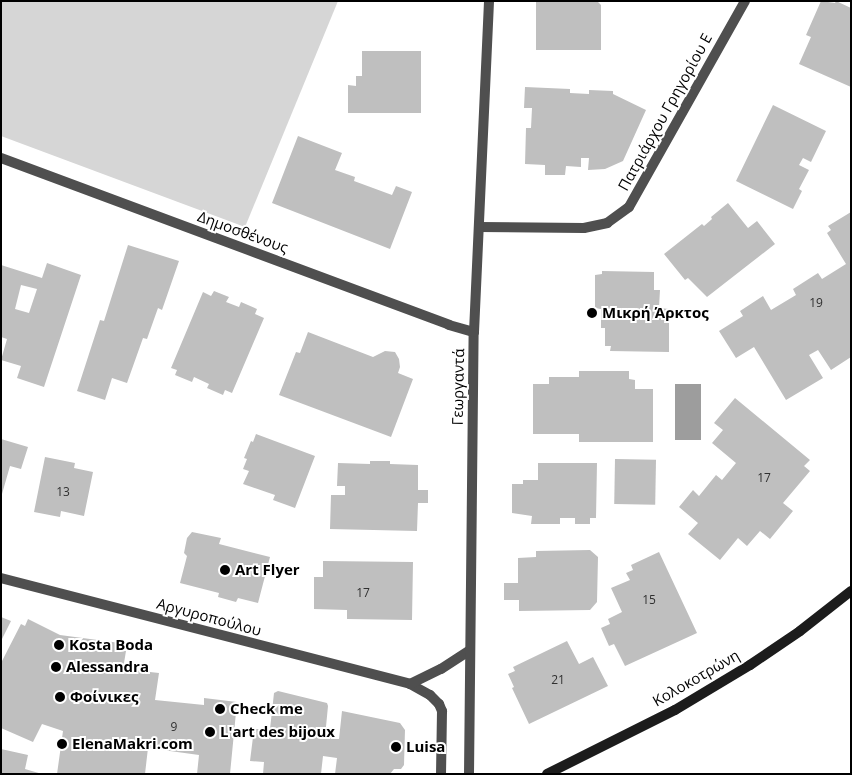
<!DOCTYPE html>
<html>
<head>
<meta charset="utf-8">
<style>
  body { margin:0 }
  #map { position:relative; width:852px; height:775px; overflow:hidden; background:#fff; font-family:"Open Sans",sans-serif }
  div>[style] { position:absolute }
  .green>* { inset:0; background:#d6d6d6 }
  .water>* { inset:0; background:#9d9d9d; transform-origin:0 0 }
  .building>* { inset:0; background:#bfbfbf; transform-origin:0 0 }
  .street>* { height:10px; margin:-5px; padding:0 5px; transform-origin:5px; border-radius:5px; background:#4f4f4f }
  .secondary>* { height:10px; margin:-5px; padding:0 5px; transform-origin:5px; border-radius:5px; background:#1c1c1c }
  .dots>* { width:14px; height:14px; translate:-50% -50%; box-sizing:border-box; border:2px solid #fff; border-radius:50% }
  span { translate:-50% -50%; white-space:nowrap; text-align:center; line-height:1.15; -webkit-text-stroke:4px #fff; paint-order:stroke }
  .number-label { font-size:12px; color:#303030 }
  .number-label span { -webkit-text-stroke-width:0 }
  .street-label { font-size:15px; color:#000 }
  .poi-label { font-size:15px; color:#000; font-weight:700 }
  .left { translate:0 -50%; text-align:left }
  .frame { position:absolute; inset:0; border:2px solid #000; pointer-events:none }
</style>
</head>
<body>
<div id="map">
  <div class="green">
    <div style="clip-path:polygon(1px 1px,338px 1px,245px 227px,1px 136px)"></div>
  </div>
  <div class="water">
    <div style="left:675px;top:384px;width:26px;height:56px"></div>
  </div>
  <div class="building">
    <div style="clip-path:polygon(536px 1px,597px 1px,601px 5px,601px 50px,536px 50px)"></div>
    <div style="clip-path:polygon(821px 1px,835px 3px,836px 1px,851px 8px,851px 87px,799px 64px,811px 37px,806px 35px)"></div>
    <div style="clip-path:polygon(362px 51px,421px 51px,421px 113px,348px 113px,348px 85px,356px 86px,356px 76px,362px 76px)"></div>
    <div style="clip-path:polygon(525px 87px,570px 89px,570px 93px,589px 94px,589px 90px,613px 91px,613px 94px,646px 110px,623px 161px,605px 169px,588px 170px,589px 158px,581px 158px,581px 167px,566px 166px,565px 175px,545px 175px,545px 165px,525px 164px,526px 128px,531px 128px,532px 108px,524px 108px)"></div>
    <div style="clip-path:polygon(773px 105px,826px 131px,811px 162px,803px 158px,799px 165px,809px 170px,799px 189px,802px 191px,793px 209px,736px 181px)"></div>
    <div style="clip-path:polygon(298px 136px,342px 153px,335px 170px,355px 177px,354px 181px,392px 195px,396px 186px,412px 192px,390px 249px,272px 203px)"></div>
    <div style="clip-path:polygon(728px 203px,748px 228px,757px 221px,775px 244px,707px 297px,688px 278px,685px 280px,664px 254px,702px 224px,704px 226px,712px 219px,711px 217px)"></div>
    <div style="clip-path:polygon(851px 212px,851px 357px,831px 370px,818px 350px,809px 355px,823px 378px,786px 400px,754px 347px,736px 358px,719px 331px,743px 316px,740px 311px,763px 296px,771px 310px,796px 295px,793px 289px,818px 273px,822px 279px,846px 264px,827px 233px,831px 230px,828px 226px)"></div>
    <div style="clip-path:polygon(128px 245px,179px 261px,162px 310px,158px 308px,147px 339px,143px 338px,127px 383px,112px 378px,105px 400px,77px 391px,100px 320px,104px 321px)"></div>
    <div style="clip-path:polygon(evenodd,47px 263px,81px 275px,44px 387px,17px 378px,21px 366px,1px 360px,7px 339px,1px 337px,1px 265px,42px 278px,47px 263px,21px 285px,37px 289px,29px 313px,15px 309px,21px 285px)"></div>
    <div style="clip-path:polygon(602px 271px,654px 272px,654px 290px,660px 290px,659px 308px,669px 309px,669px 352px,610px 351px,611px 346px,605px 346px,605px 328px,601px 328px,601px 309px,595px 308px,595px 275px,602px 274px)"></div>
    <div style="clip-path:polygon(214px 291px,229px 297px,226px 302px,239px 307px,241px 302px,257px 309px,255px 314px,264px 318px,232px 393px,225px 390px,223px 395px,207px 388px,209px 384px,194px 377px,192px 382px,175px 375px,177px 370px,171px 368px,203px 292px,211px 296px)"></div>
    <div style="clip-path:polygon(308px 332px,373px 357px,385px 351px,395px 352px,399px 359px,400px 367px,398px 373px,413px 379px,391px 437px,279px 395px,296px 352px,300px 353px)"></div>
    <div style="clip-path:polygon(579px 371px,629px 371px,629px 379px,635px 380px,635px 389px,653px 389px,653px 442px,579px 442px,579px 434px,533px 434px,533px 384px,549px 384px,549px 377px,579px 377px)"></div>
    <div style="clip-path:polygon(735px 398px,810px 460px,804px 466px,810px 471px,783px 503px,793px 511px,770px 539px,760px 531px,747px 546px,738px 538px,720px 560px,688px 534px,698px 523px,679px 507px,693px 490px,699px 496px,716px 475px,722px 480px,736px 463px,712px 443px,723px 430px,714px 423px)"></div>
    <div style="clip-path:polygon(256px 434px,315px 456px,295px 508px,273px 500px,275px 495px,243px 484px,249px 471px,243px 469px,247px 459px,244px 458px,251px 441px,253px 442px)"></div>
    <div style="clip-path:polygon(1px 439px,28px 447px,21px 469px,10px 466px,2px 494px)"></div>
    <div style="clip-path:polygon(45px 457px,75px 463px,74px 468px,93px 472px,84px 516px,61px 511px,60px 517px,34px 512px)"></div>
    <div style="left:615px;top:459px;width:41px;height:45px;rotate:1deg"></div>
    <div style="clip-path:polygon(370px 461px,390px 461px,390px 464px,418px 465px,418px 490px,428px 490px,428px 503px,418px 503px,417px 531px,330px 529px,331px 495px,345px 495px,345px 486px,337px 486px,338px 463px,370px 464px)"></div>
    <div style="clip-path:polygon(538px 463px,597px 463px,596px 518px,590px 518px,590px 524px,575px 524px,575px 518px,560px 518px,560px 524px,531px 524px,532px 516px,512px 513px,512px 484px,523px 484px,523px 480px,538px 480px)"></div>
    <div style="clip-path:polygon(192px 532px,221px 538px,219px 544px,270px 557px,258px 603px,238px 598px,236px 602px,218px 597px,219px 593px,180px 583px,187px 556px,184px 553px,187px 538px)"></div>
    <div style="clip-path:polygon(590px 550px,598px 557px,597px 602px,590px 610px,519px 611px,519px 600px,504px 600px,504px 583px,518px 583px,518px 558px,536px 557px,536px 551px)"></div>
    <div style="clip-path:polygon(659px 552px,697px 633px,625px 666px,614px 644px,609px 646px,601px 628px,610px 624px,608px 619px,622px 612px,611px 588px,630px 580px,626px 573px,633px 570px,631px 565px)"></div>
    <div style="clip-path:polygon(323px 561px,413px 562px,412px 620px,347px 619px,347px 610px,314px 609px,314px 577px,323px 577px)"></div>
    <div style="clip-path:polygon(1px 617px,11px 621px,1px 641px)"></div>
    <div style="clip-path:polygon(28px 619px,60px 635px,120px 643px,119px 650px,126px 651px,123px 669px,159px 673px,155px 700px,204px 705px,204px 698px,237px 702px,230px 774px,197px 774px,199px 755px,148px 748px,145px 774px,57px 774px,63px 731px,42px 724px,33px 742px,1px 728px,1px 663px,21px 624px,25px 626px)"></div>
    <div style="clip-path:polygon(567px 641px,579px 664px,593px 657px,608px 686px,529px 724px,512px 688px,514px 687px,508px 674px,515px 671px,513px 667px)"></div>
    <div style="clip-path:polygon(278px 691px,327px 703px,328px 706px,325px 737px,339px 739px,342px 711px,400px 723px,405px 730px,404px 765px,401px 769px,394px 769px,390px 774px,335px 774px,337px 758px,323px 756px,321px 774px,263px 774px,264px 762px,250px 761px,254px 729px,270px 729px,274px 693px)"></div>
    <div style="clip-path:polygon(1px 749px,28px 755px,25px 769px,42px 774px,1px 774px)"></div>
  </div>
  <div class="street">
    <div style="left:1px;top:158px;width:478px;rotate:20.4deg"></div>
    <div style="left:449px;top:325px;width:26px;rotate:16deg"></div>
    <div style="left:479px;top:227px;width:105px;rotate:0.5deg"></div>
    <div style="left:584px;top:228px;width:24px;rotate:-12deg"></div>
    <div style="left:607px;top:223px;width:27px;rotate:-36deg"></div>
    <div style="left:629px;top:207px;width:236px;rotate:-60.6deg"></div>
    <div style="left:1px;top:578px;width:423px;rotate:14.5deg"></div>
    <div style="left:410px;top:684px;width:23px;rotate:29deg"></div>
    <div style="left:430px;top:695px;width:13px;rotate:45deg"></div>
    <div style="left:439px;top:704px;width:8px;rotate:67deg"></div>
    <div style="left:442px;top:711px;width:63px;rotate:90.9deg"></div>
    <div style="left:410px;top:684px;width:34px;rotate:-26deg"></div>
    <div style="left:441px;top:669px;width:33px;rotate:-33deg"></div>
    <div style="left:469px;top:774px;width:442px;rotate:-89.4deg"></div>
    <div style="left:474px;top:332px;width:331px;rotate:-87.4deg"></div>
  </div>
  <div class="secondary">
    <div style="left:547px;top:774px;width:143px;rotate:-26.6deg"></div>
    <div style="left:675px;top:710px;width:87px;rotate:-31deg"></div>
    <div style="left:750px;top:665px;width:60px;rotate:-34.2deg"></div>
    <div style="left:800px;top:631px;width:65px;rotate:-38.1deg"></div>
  </div>
  <div class="dots">
    <div style="left:592px;top:313px;background:#000"></div>
    <div style="left:225px;top:570px;background:#000"></div>
    <div style="left:59px;top:645px;background:#000"></div>
    <div style="left:56px;top:667px;background:#000"></div>
    <div style="left:60px;top:697px;background:#000"></div>
    <div style="left:220px;top:709px;background:#000"></div>
    <div style="left:210px;top:732px;background:#000"></div>
    <div style="left:62px;top:744px;background:#000"></div>
    <div style="left:396px;top:747px;background:#000"></div>
  </div>
  <div class="number-label">
    <span style="left:816px;top:303px">19</span>
    <span style="left:764px;top:478px">17</span>
    <span style="left:63px;top:492px">13</span>
    <span style="left:363px;top:593px">17</span>
    <span style="left:649px;top:600px">15</span>
    <span style="left:558px;top:680px">21</span>
    <span style="left:174px;top:727px">9</span>
  </div>
  <div class="street-label">
    <span style="left:665px;top:112px;rotate:-61deg">Πατριάρχου Γρηγορίου Ε</span>
    <span style="left:243px;top:232px;rotate:20deg">Δημοσθένους</span>
    <span style="left:458px;top:387px;rotate:-89deg">Γεωργαντά</span>
    <span style="left:209px;top:617px;rotate:15deg">Αργυροπούλου</span>
    <span style="left:696px;top:678px;rotate:-30deg">Κολοκοτρώνη</span>
  </div>
  <div class="poi-label">
    <span class="left" style="left:602px;top:313px">Μικρή Άρκτος</span>
    <span class="left" style="left:235px;top:570px">Art Flyer</span>
    <span class="left" style="left:69px;top:645px">Kosta Boda</span>
    <span class="left" style="left:66px;top:667px">Alessandra</span>
    <span class="left" style="left:70px;top:697px">Φοίνικες</span>
    <span class="left" style="left:230px;top:709px">Check me</span>
    <span class="left" style="left:220px;top:732px">L'art des bijoux</span>
    <span class="left" style="left:72px;top:744px">ElenaMakri.com</span>
    <span class="left" style="left:406px;top:747px">Luisa</span>
  </div>
  <div class="frame"></div>
</div>
</body>
</html>
